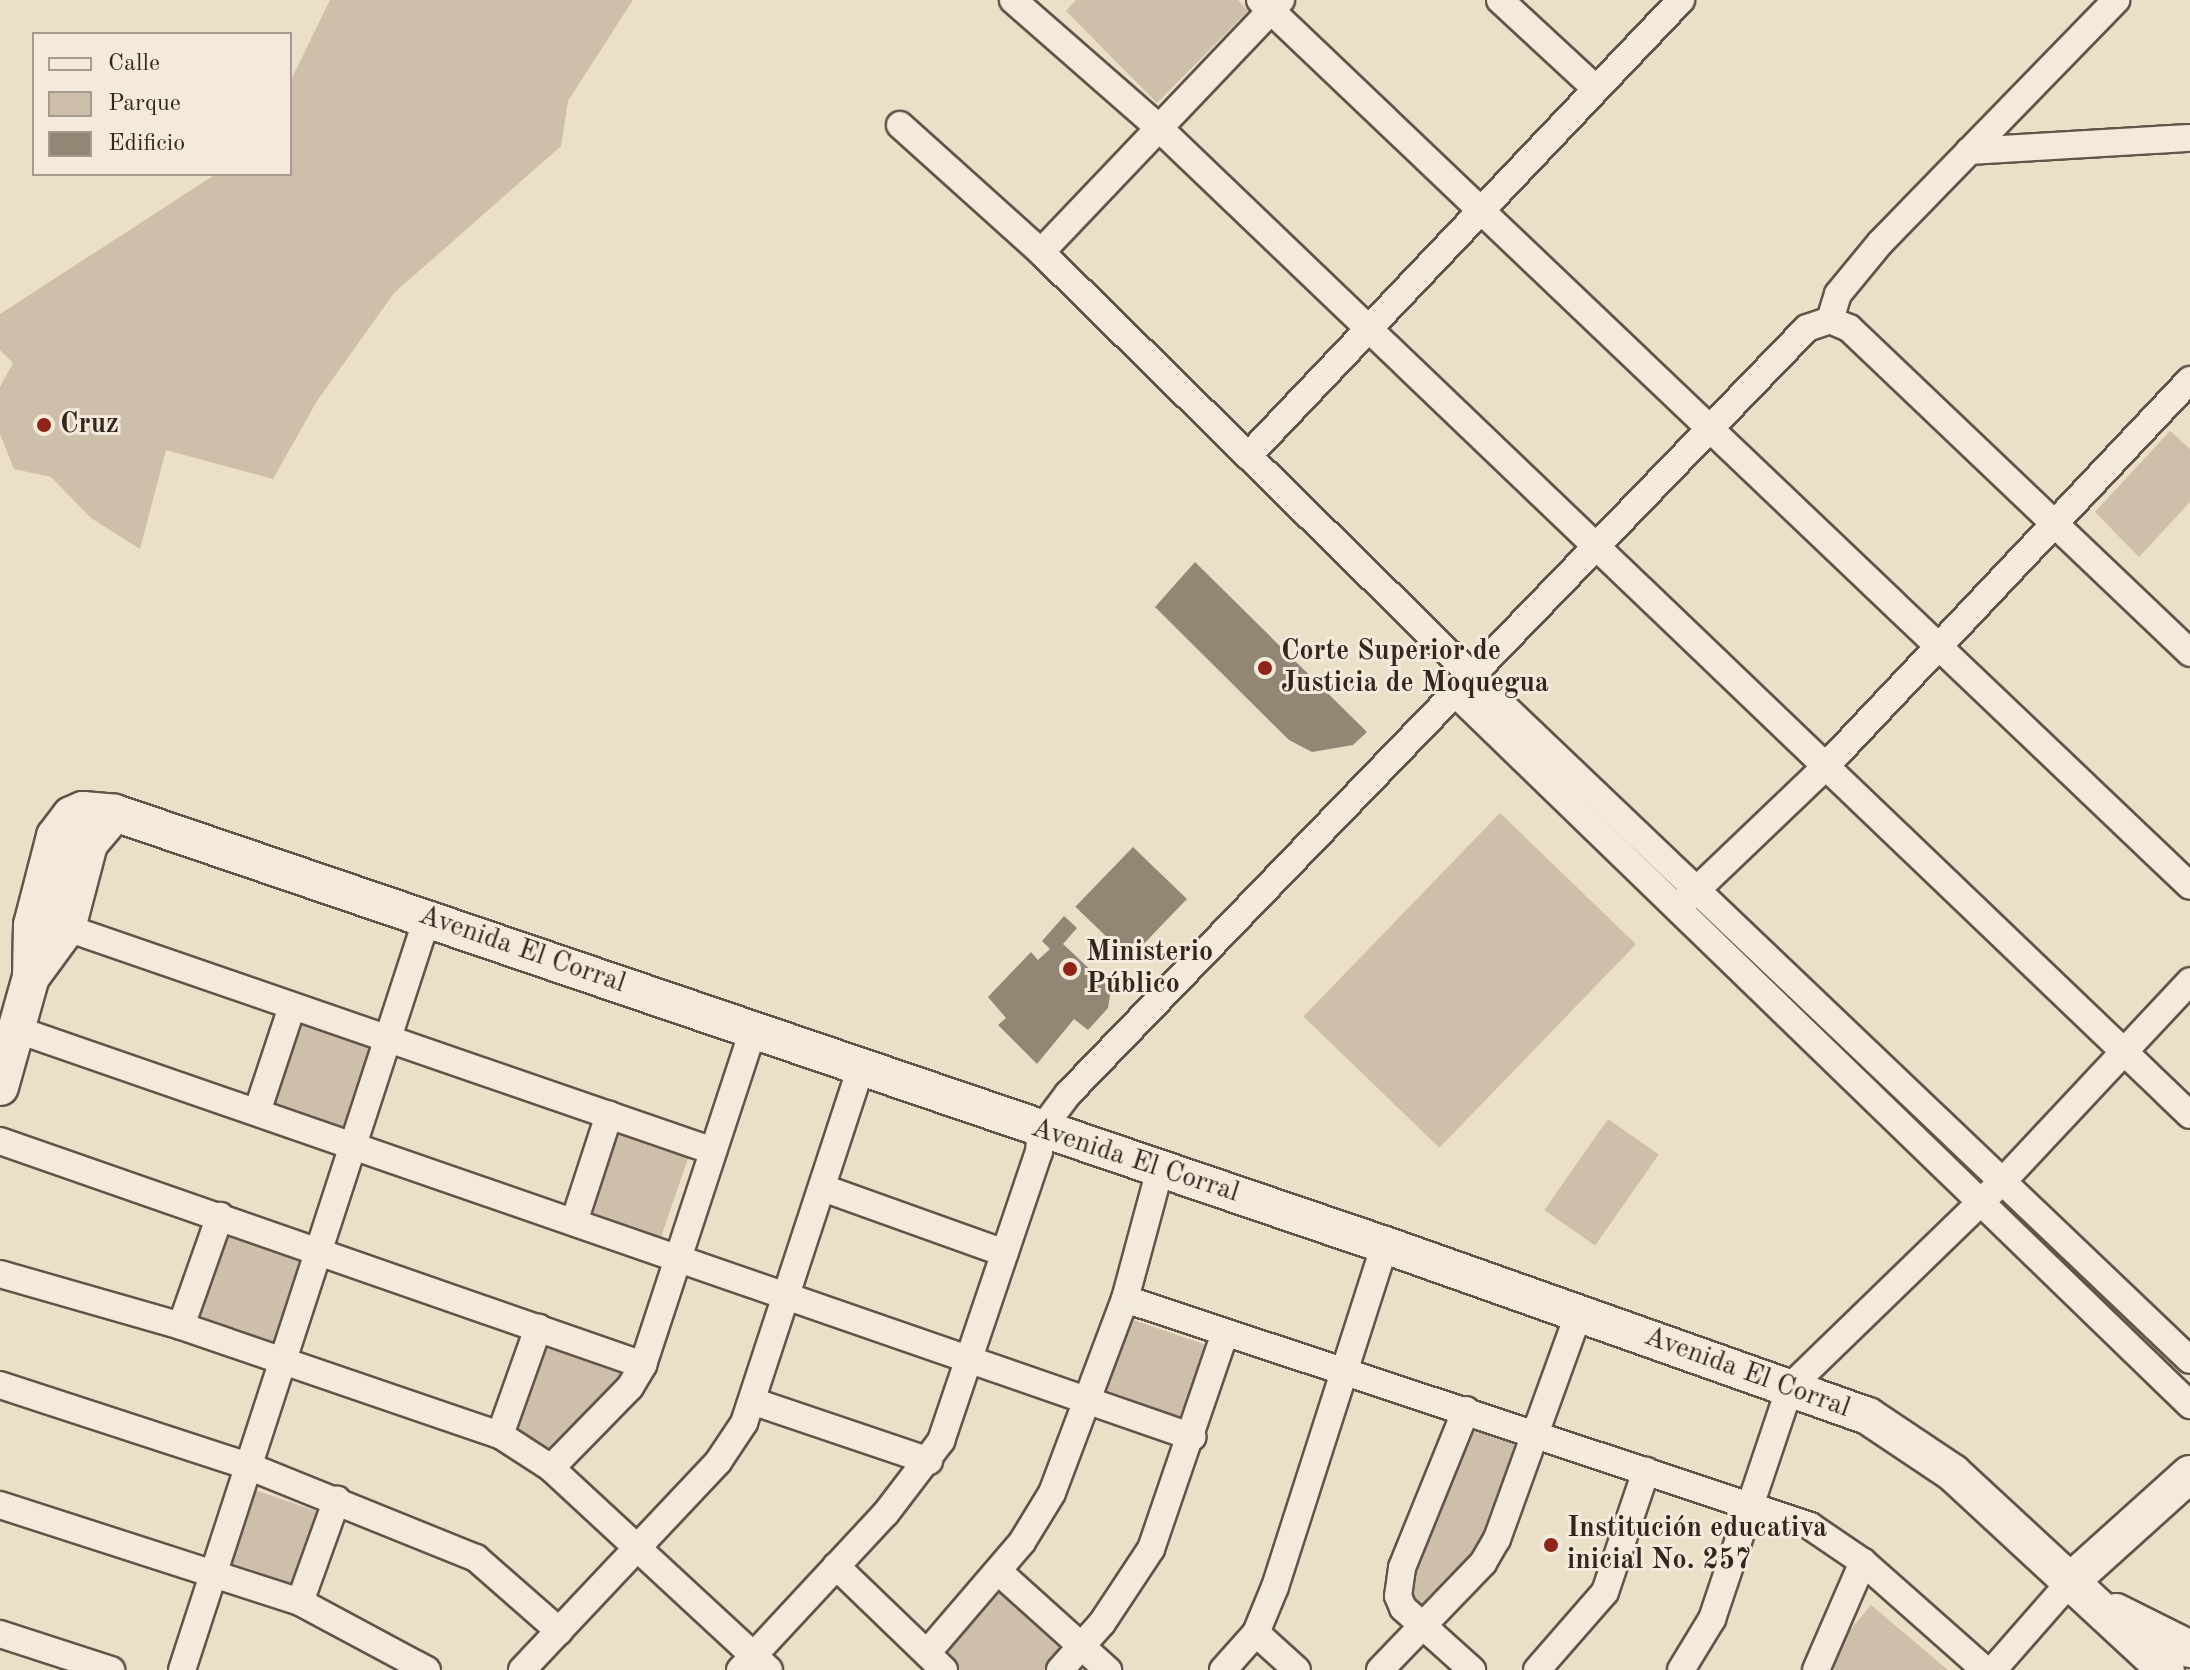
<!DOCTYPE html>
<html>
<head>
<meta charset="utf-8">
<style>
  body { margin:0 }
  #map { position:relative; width:2190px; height:1670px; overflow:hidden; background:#ecdfc7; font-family:"Old Standard TT",serif }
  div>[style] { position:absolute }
  .green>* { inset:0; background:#cdbfaa; transform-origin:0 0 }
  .building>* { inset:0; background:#948675; transform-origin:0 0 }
  .roads { filter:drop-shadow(2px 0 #625448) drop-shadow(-2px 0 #625448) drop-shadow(0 2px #625448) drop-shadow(0 -2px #625448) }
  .street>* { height:26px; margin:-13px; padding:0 13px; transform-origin:13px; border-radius:13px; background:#f3eadb }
  .secondary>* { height:36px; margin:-18px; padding:0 18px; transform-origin:18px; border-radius:18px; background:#f3eadb }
  .dots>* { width:22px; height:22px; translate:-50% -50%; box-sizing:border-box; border:4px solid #f3eadb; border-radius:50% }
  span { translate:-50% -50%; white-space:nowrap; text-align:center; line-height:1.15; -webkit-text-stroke:6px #f3eadb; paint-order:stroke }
  .poi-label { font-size:28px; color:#34251d; font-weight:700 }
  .left { translate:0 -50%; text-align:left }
  .street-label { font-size:28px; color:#34251d }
  .legend { position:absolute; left:32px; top:32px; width:260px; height:144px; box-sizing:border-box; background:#f3eadb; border:2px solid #a79b8f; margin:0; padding:10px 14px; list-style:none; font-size:24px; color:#34251d }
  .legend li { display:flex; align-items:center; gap:16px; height:40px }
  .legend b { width:40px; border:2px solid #a79b8f }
</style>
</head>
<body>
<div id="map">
  <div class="green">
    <div style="clip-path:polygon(330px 0,633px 0,568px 101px,561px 146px,394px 293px,317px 401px,273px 479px,166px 450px,140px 549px,91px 518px,51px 477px,14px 469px,0 434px,0 387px,13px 363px,0 350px,0 314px,216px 174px,290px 174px,290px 82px)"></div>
    <div style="clip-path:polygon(1076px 0,1238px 0,1248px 11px,1157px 103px,1066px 11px)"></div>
    <div style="clip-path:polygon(2170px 431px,2190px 449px,2190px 502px,2139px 557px,2095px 512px)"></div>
    <div style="left:1500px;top:813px;width:189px;height:283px;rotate:44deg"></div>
    <div style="left:297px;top:1014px;width:91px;height:102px;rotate:20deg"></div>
    <div style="left:1608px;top:1119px;width:62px;height:111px;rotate:35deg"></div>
    <div style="left:616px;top:1128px;width:78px;height:95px;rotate:19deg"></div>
    <div style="left:224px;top:1226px;width:93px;height:103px;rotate:18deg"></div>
    <div style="left:1125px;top:1317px;width:96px;height:82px;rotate:19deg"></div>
    <div style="clip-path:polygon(544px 1335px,634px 1366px,552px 1457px,511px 1431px)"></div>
    <div style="clip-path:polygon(1469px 1420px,1530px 1440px,1494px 1534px,1428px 1611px,1409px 1595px)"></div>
    <div style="left:255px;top:1490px;width:65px;height:77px;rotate:19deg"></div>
    <div style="clip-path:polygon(995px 1589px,1066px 1654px,1052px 1670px,956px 1670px,937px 1653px)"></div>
    <div style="clip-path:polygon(1871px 1605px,1948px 1670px,1835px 1670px,1824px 1661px)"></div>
  </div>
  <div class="building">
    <div style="clip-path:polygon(1195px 562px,1367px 732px,1353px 745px,1312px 752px,1289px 740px,1155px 607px)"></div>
    <div style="left:1133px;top:847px;width:75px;height:83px;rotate:44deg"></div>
    <div style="clip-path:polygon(1064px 916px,1077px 928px,1063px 944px,1111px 989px,1108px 1008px,1088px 1030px,1074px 1019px,1037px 1064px,998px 1025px,1006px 1018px,988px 997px,1031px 952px,1038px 960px,1050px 949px,1042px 941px)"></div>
  </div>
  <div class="roads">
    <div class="street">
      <div style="left:1013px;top:0;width:194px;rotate:41.2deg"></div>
      <div style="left:1159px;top:128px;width:1427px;rotate:43.75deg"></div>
      <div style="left:1260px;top:0;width:1284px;rotate:43.61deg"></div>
      <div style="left:1500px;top:0;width:131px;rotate:42.8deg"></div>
      <div style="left:900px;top:125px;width:190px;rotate:42deg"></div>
      <div style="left:1041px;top:252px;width:606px;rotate:44.53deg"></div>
      <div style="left:1473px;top:677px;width:990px;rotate:43.61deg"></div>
      <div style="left:1969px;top:151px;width:221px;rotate:-3.4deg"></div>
      <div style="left:1041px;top:252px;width:348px;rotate:-46.4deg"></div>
      <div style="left:1830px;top:320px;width:27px;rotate:-73deg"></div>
      <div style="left:1838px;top:294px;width:66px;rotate:-50.5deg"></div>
      <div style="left:1880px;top:243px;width:339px;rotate:-45.8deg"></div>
      <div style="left:1248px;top:456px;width:629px;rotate:-46.48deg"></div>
      <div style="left:1454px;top:692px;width:1025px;rotate:44.09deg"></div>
      <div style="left:1686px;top:900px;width:192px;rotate:-43.7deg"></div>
      <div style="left:1825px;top:767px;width:532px;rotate:-46.68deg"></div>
      <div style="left:67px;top:928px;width:683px;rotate:19.04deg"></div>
      <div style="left:18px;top:1030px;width:1243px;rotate:19.11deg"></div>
      <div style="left:257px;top:1112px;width:111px;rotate:-71.6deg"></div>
      <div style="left:0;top:1141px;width:681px;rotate:19.21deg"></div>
      <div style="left:823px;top:1188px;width:193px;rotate:19.7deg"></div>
      <div style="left:574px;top:1222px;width:113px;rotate:-71.9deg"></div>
      <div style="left:0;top:1274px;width:188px;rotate:16deg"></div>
      <div style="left:181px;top:1326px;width:337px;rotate:18.9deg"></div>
      <div style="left:500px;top:1435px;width:61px;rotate:32.9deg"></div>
      <div style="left:551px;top:1468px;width:297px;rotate:42.8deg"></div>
      <div style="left:1125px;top:1299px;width:722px;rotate:18.33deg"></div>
      <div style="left:1810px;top:1526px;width:64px;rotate:34.2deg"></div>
      <div style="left:1863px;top:1562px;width:163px;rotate:41.5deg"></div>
      <div style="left:181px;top:1326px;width:117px;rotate:-70.5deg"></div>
      <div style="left:0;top:1385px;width:261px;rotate:18.1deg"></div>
      <div style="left:248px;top:1466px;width:246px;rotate:22deg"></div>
      <div style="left:476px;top:1558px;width:111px;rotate:41.3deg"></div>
      <div style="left:752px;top:1401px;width:187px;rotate:18.7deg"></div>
      <div style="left:1466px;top:1410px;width:170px;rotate:112.1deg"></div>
      <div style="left:1402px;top:1568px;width:28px;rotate:98deg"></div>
      <div style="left:1398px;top:1596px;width:13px;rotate:67deg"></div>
      <div style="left:1403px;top:1608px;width:93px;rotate:41.9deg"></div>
      <div style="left:500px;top:1435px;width:114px;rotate:-70.4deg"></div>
      <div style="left:551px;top:1468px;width:113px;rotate:-45.7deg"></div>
      <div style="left:630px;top:1387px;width:26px;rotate:-59deg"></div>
      <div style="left:643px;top:1365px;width:355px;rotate:-71.8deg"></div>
      <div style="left:0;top:1505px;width:315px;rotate:17.9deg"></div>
      <div style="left:300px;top:1602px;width:144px;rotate:28.2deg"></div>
      <div style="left:836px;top:1566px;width:150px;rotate:43.9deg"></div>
      <div style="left:999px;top:1572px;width:147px;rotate:42deg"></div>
      <div style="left:300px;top:1602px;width:109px;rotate:-70.2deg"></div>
      <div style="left:1256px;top:1633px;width:55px;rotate:42.1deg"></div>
      <div style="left:0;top:1634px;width:117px;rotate:18deg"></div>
      <div style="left:927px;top:1653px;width:146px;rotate:-49.4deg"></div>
      <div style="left:1022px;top:1542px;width:57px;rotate:-58.5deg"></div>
      <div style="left:1052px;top:1493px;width:207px;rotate:-69.4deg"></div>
      <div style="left:1125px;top:1299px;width:135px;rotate:-74.9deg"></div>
      <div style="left:182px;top:1670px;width:791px;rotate:-71.95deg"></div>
      <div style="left:522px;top:1670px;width:286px;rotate:-46.7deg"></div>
      <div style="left:718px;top:1462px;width:47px;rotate:-56.3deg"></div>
      <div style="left:744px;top:1423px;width:375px;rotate:-71.8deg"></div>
      <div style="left:740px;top:1670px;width:214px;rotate:-47.1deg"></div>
      <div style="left:886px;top:1513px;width:91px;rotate:-52.6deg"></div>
      <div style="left:941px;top:1441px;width:305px;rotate:-71.3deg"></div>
      <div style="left:1039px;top:1152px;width:22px;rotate:-85deg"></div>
      <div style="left:1041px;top:1130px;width:45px;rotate:-53.1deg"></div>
      <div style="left:1068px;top:1094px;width:1064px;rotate:-46.03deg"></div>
      <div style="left:1807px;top:328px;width:24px;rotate:-19deg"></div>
      <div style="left:1830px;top:320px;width:21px;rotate:23deg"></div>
      <div style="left:1849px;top:328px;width:471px;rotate:43.6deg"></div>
      <div style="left:1060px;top:1670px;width:63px;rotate:-48.2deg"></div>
      <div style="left:1102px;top:1623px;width:89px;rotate:-56.5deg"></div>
      <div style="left:1151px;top:1549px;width:228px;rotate:-71.1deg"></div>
      <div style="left:1223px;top:1670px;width:50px;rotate:-48.3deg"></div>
      <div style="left:1256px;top:1633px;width:50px;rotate:-67.6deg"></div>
      <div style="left:1275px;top:1587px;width:359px;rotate:-72.2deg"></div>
      <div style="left:1380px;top:1670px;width:149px;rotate:-46.1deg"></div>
      <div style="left:1483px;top:1563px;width:28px;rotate:-60deg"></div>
      <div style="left:1497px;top:1539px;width:240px;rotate:-70.1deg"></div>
      <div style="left:1537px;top:1670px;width:103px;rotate:-48.9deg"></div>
      <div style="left:1605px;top:1592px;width:128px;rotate:-71.3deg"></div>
      <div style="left:1681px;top:1670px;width:60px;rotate:-58.7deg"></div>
      <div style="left:1712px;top:1619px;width:245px;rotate:-71.4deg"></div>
      <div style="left:1790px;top:1387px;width:299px;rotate:-44.1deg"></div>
      <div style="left:2005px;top:1179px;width:271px;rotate:-46.9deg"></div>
      <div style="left:1816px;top:1670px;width:118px;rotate:-66.5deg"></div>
      <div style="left:1993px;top:1670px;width:118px;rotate:-48.8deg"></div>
    </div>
    <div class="secondary">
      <div style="left:31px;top:977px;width:61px;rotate:-53.7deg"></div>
      <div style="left:67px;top:928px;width:87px;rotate:-75.3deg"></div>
      <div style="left:89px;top:844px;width:40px;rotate:-50deg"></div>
      <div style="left:0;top:1087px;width:114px;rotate:-74.3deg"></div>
      <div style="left:31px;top:977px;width:52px;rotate:-88.9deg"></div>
      <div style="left:32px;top:925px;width:92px;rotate:-75.5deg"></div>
      <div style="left:55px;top:836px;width:26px;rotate:-53deg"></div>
      <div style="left:71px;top:815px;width:13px;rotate:-23deg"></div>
      <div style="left:83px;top:810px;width:32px;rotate:5deg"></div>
      <div style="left:115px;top:813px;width:1341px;rotate:18.79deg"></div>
      <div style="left:1385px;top:1245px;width:512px;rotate:19.5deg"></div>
      <div style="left:1868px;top:1416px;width:102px;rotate:33.8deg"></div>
      <div style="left:1953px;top:1473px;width:290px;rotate:42.8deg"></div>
      <div style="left:2071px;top:1581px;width:160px;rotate:-42deg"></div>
      <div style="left:2116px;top:1612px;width:83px;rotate:26.6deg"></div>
    </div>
  </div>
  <div class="dots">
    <div style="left:44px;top:425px;background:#8f2418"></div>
    <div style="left:1265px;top:668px;background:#8f2418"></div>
    <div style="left:1070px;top:969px;background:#8f2418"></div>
    <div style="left:1551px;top:1545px;background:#8f2418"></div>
  </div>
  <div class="poi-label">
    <span class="left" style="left:60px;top:425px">Cruz</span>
    <span class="left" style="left:1281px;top:668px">Corte Superior de<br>Justicia de Moquegua</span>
    <span class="left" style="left:1086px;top:969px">Ministerio<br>Público</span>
    <span class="left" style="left:1567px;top:1545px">Institución educativa<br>inicial No. 257</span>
  </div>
  <div class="street-label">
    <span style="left:522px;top:950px;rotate:19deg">Avenida El Corral</span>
    <span style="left:1135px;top:1161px;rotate:18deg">Avenida El Corral</span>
    <span style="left:1747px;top:1373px;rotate:20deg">Avenida El Corral</span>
  </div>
  <ul class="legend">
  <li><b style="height:10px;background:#f3eadb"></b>Calle</li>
  <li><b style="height:22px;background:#cdbfaa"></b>Parque</li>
  <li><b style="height:22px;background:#948675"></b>Edificio</li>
  </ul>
</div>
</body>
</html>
